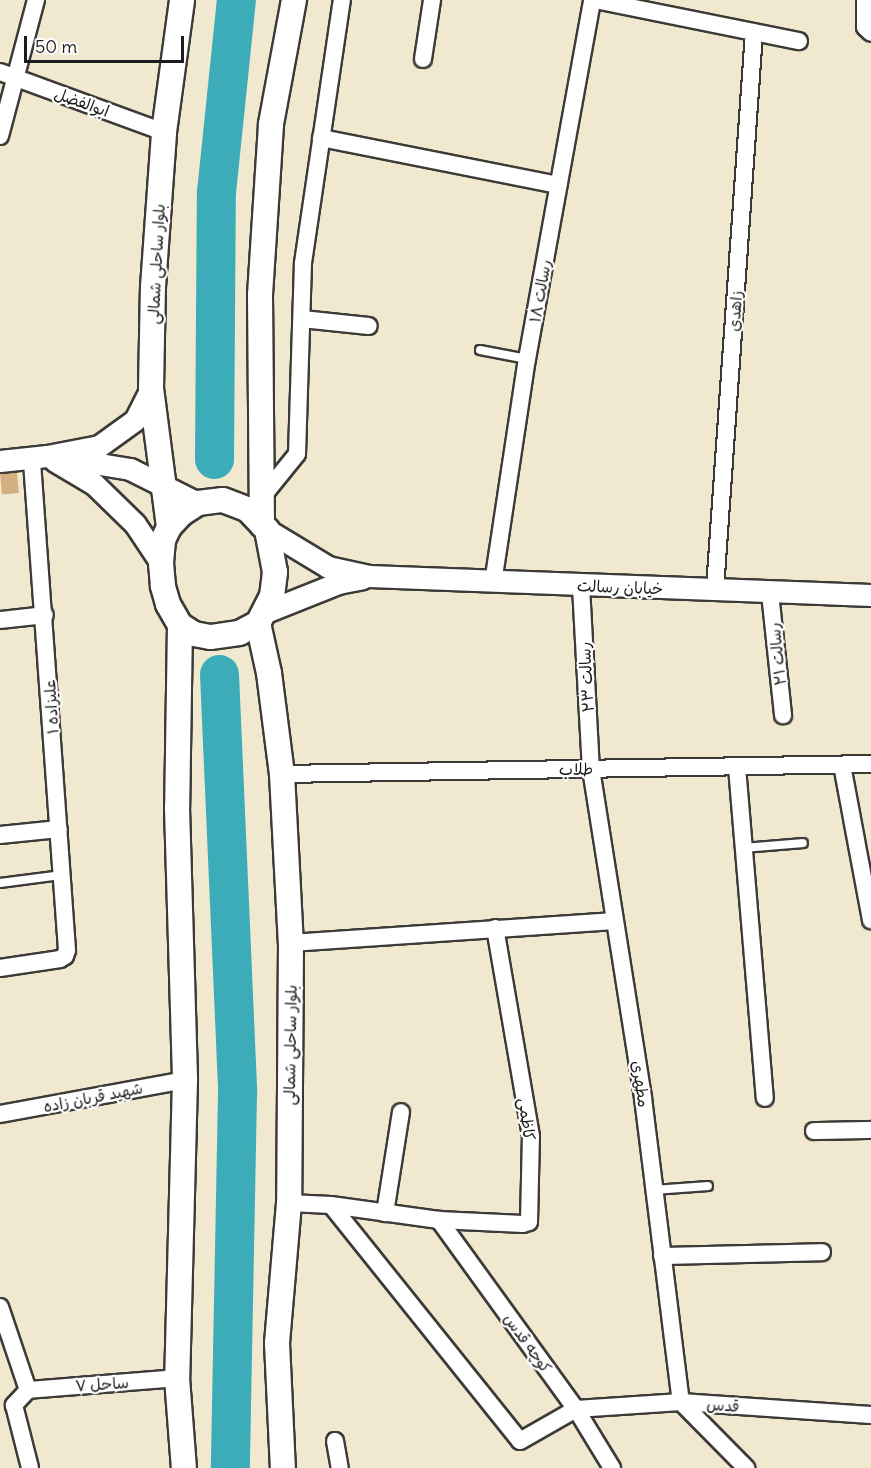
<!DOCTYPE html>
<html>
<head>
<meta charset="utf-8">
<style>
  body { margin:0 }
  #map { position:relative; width:871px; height:1468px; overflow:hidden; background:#f1e8d0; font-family:Delius,"Playpen Sans Arabic",sans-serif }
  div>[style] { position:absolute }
  .river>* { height:39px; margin:-19.5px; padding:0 19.5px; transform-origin:19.5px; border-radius:19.5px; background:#3cacb9 }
  .building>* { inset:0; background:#d4af7f; transform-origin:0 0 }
  .roads { filter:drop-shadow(2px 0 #3c3b37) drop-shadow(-2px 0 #3c3b37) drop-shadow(0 2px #3c3b37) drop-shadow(0 -2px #3c3b37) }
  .service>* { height:8px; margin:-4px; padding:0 4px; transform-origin:4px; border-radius:4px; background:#fff }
  .minor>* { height:16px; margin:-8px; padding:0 8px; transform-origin:8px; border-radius:8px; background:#fff }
  .tertiary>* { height:21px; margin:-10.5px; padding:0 10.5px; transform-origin:10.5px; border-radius:10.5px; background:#fff }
  .secondary>* { height:24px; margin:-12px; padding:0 12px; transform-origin:12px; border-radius:12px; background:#fff }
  span { translate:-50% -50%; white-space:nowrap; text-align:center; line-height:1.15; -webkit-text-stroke:4.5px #fff; paint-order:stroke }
  .street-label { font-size:16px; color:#1c1c1c }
  .scale { position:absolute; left:24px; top:36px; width:160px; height:27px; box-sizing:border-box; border:3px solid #1c1c1c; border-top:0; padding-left:8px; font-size:18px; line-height:21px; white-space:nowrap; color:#1c1c1c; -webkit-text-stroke:4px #fff; paint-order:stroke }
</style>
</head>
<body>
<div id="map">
  <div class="river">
    <div style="left:214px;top:459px;width:267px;rotate:-89.6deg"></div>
    <div style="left:216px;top:192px;width:193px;rotate:-84.1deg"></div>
    <div style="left:219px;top:674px;width:419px;rotate:87.5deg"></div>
    <div style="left:237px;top:1093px;width:375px;rotate:91.1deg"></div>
  </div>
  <div class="building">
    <div style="left:17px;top:472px;width:21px;height:17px;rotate:85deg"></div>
  </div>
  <div class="roads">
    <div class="service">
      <div style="left:480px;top:350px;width:48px;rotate:10.8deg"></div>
      <div style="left:744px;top:848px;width:59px;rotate:-4.8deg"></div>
      <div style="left:0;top:883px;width:63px;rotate:-7.4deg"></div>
      <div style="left:654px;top:1190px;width:54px;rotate:-4.2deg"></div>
    </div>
    <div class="minor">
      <div style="left:595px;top:0;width:208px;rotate:11.4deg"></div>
      <div style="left:865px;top:0;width:27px;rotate:90deg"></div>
      <div style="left:865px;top:27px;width:8px;rotate:45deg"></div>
      <div style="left:423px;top:59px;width:60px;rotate:-81.3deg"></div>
      <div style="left:0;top:72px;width:175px;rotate:20.1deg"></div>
      <div style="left:0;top:136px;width:141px;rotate:-75.2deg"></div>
      <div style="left:321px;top:138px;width:242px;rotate:11.2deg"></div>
      <div style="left:302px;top:319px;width:67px;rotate:6deg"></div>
      <div style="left:263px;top:496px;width:54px;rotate:-51deg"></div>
      <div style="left:297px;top:454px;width:191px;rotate:-88.2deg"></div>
      <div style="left:303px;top:263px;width:266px;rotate:-81.6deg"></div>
      <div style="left:493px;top:583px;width:227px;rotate:-81.4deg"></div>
      <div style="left:527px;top:359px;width:365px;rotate:-79.7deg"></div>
      <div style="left:581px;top:586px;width:183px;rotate:86.9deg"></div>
      <div style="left:591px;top:769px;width:333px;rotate:81deg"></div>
      <div style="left:643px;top:1098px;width:306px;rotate:82.9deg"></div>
      <div style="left:681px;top:1402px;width:93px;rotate:45.4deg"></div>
      <div style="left:715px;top:589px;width:558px;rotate:-85.99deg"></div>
      <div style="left:770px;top:593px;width:123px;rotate:83.9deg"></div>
      <div style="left:0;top:620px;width:45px;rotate:-6.3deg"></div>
      <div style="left:842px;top:765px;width:158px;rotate:79.4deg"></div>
      <div style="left:737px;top:767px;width:332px;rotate:85.2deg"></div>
      <div style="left:282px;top:774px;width:589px;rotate:-0.97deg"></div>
      <div style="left:0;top:835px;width:59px;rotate:-5.8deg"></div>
      <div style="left:291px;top:943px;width:324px;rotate:-3.9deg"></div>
      <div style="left:0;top:968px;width:61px;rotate:-8.5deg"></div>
      <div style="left:60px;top:959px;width:6px;rotate:-31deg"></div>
      <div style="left:65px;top:956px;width:6px;rotate:-72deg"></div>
      <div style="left:67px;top:950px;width:493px;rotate:-94.1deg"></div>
      <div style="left:0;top:1114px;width:188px;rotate:-10.4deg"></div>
      <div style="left:814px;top:1131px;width:57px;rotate:-1deg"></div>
      <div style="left:289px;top:1203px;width:42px;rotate:2.7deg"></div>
      <div style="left:331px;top:1205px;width:109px;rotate:7.9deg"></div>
      <div style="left:439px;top:1220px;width:84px;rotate:2.7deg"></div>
      <div style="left:523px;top:1224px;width:6px;rotate:-18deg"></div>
      <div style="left:529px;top:1222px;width:86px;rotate:-88.7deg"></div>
      <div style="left:531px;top:1136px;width:211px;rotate:-99.8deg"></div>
      <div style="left:331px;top:1205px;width:302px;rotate:51.3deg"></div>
      <div style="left:520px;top:1441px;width:64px;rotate:-29.7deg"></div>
      <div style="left:576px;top:1409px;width:105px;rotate:-3.8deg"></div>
      <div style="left:681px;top:1402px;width:190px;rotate:3.9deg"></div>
      <div style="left:385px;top:1213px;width:102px;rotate:-81deg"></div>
      <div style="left:439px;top:1220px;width:233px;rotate:54.1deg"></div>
      <div style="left:576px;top:1409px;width:69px;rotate:58.6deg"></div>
      <div style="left:662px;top:1256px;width:160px;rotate:-1.4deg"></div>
      <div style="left:0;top:1307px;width:88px;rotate:71.4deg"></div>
      <div style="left:28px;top:1390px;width:21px;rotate:133deg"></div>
      <div style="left:14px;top:1405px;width:65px;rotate:75.7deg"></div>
      <div style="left:28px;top:1390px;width:149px;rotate:-4.6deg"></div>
      <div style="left:335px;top:1441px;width:27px;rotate:80deg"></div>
    </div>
    <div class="tertiary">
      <div style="left:63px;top:458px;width:68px;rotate:9.3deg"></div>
      <div style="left:130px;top:469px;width:76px;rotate:26.6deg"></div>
      <div style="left:0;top:461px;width:47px;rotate:-6.1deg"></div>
      <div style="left:47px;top:456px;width:53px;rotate:-10.9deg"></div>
      <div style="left:99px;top:446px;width:44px;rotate:-35.8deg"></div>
      <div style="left:135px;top:420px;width:35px;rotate:-63deg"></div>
      <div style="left:55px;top:461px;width:45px;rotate:30.5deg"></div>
      <div style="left:94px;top:484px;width:57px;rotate:44.3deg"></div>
      <div style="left:135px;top:524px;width:47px;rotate:56.3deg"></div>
      <div style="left:267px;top:530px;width:71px;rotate:31.2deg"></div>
      <div style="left:328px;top:567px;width:42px;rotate:12.4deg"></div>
      <div style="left:369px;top:576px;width:502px;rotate:2.17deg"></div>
      <div style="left:263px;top:613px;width:81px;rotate:-21.8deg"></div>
      <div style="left:338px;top:583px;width:25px;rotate:-11deg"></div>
    </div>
    <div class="secondary">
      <div style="left:223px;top:500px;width:26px;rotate:21deg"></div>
      <div style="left:247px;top:509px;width:29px;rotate:46deg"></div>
      <div style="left:267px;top:530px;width:43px;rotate:79.2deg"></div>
      <div style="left:275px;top:572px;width:24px;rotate:97deg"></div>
      <div style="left:272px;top:596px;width:30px;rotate:117deg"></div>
      <div style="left:258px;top:623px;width:21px;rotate:152deg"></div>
      <div style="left:239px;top:633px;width:29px;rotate:172deg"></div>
      <div style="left:210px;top:637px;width:16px;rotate:-169deg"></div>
      <div style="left:194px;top:634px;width:17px;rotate:-147deg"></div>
      <div style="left:180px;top:625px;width:24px;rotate:-120deg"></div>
      <div style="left:168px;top:604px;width:19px;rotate:-106deg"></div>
      <div style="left:163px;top:586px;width:23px;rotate:-95deg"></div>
      <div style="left:161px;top:563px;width:23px;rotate:-85deg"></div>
      <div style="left:163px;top:540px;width:14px;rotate:-65deg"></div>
      <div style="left:169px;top:527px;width:18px;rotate:-47deg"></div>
      <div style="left:181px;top:514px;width:20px;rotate:-33deg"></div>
      <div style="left:198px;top:503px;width:25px;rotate:-7deg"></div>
      <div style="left:262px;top:525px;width:230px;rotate:-90.5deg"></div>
      <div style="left:260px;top:295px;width:171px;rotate:-86.3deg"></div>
      <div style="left:271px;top:124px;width:126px;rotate:-79.5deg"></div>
      <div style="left:169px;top:527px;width:139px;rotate:-97.4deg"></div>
      <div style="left:151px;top:389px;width:102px;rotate:-88.9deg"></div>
      <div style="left:153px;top:287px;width:155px;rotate:-85.9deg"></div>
      <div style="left:164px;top:132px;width:133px;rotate:-82.2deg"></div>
      <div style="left:258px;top:623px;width:51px;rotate:77.6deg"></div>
      <div style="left:269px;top:673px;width:102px;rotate:82.7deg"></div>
      <div style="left:282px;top:774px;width:169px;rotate:87deg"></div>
      <div style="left:291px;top:943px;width:260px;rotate:90.4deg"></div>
      <div style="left:289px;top:1203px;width:141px;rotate:94.9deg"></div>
      <div style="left:277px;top:1343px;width:125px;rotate:87.3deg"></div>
      <div style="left:180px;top:625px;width:183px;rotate:90.9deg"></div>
      <div style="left:177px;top:808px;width:272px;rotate:88.3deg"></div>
      <div style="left:185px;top:1080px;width:298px;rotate:91.5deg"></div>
      <div style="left:177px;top:1378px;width:90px;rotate:85.6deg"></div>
    </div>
  </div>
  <div class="street-label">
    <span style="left:82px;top:102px;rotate:20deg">ابوالفضل</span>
    <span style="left:156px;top:264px;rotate:-87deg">بلوار ساحلی شمالی</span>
    <span style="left:540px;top:291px;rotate:-80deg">رسالت ۱۸</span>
    <span style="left:735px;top:311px;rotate:-86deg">زاهدی</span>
    <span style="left:620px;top:587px;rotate:2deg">خیابان رسالت</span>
    <span style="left:777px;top:654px;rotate:-96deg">رسالت ۲۱</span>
    <span style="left:586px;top:677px;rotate:-93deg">رسالت ۲۳</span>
    <span style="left:51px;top:707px;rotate:-94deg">علیزاده ۱</span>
    <span style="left:576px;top:769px;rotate:-1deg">طلاب</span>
    <span style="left:290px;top:1045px;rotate:-89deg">بلوار ساحلی شمالی</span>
    <span style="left:641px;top:1084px;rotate:82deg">مطهری</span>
    <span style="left:93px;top:1097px;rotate:-11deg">شهید قربان زاده</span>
    <span style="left:527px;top:1119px;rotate:83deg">کاظمی</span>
    <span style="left:528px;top:1343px;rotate:54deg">کوچه قدس</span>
    <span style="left:102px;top:1384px;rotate:-4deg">ساحل ۷</span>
    <span style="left:723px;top:1405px;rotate:4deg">قدس</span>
  </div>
  <div class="scale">50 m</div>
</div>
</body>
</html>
